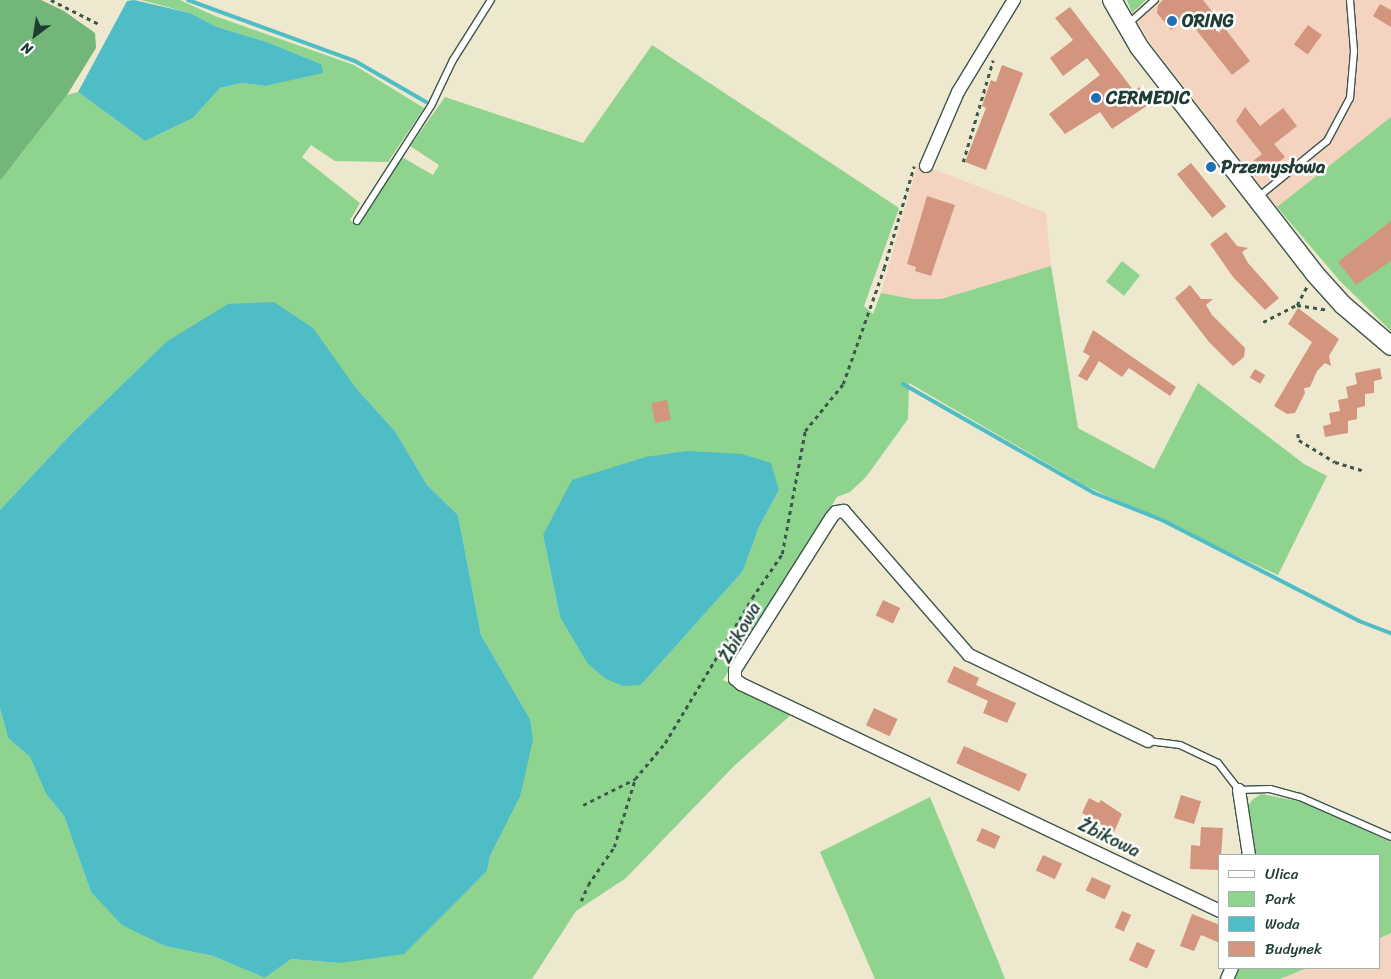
<!DOCTYPE html>
<html>
<head>
<meta charset="utf-8">
<style>
  body { margin:0 }
  #map { position:relative; width:1391px; height:979px; overflow:hidden; background:#ede8ce; font-family:Sriracha,sans-serif }
  div>[style] { position:absolute }
  .built>* { inset:0; background:#f4d3c0 }
  .green>* { inset:0; background:#8ed48e; transform-origin:0 0 }
  .forest>* { inset:0; background:#72b679 }
  .water>* { inset:0; background:#4fbdc6 }
  .stream>* { height:4px; margin:-2px; padding:0 2px; transform-origin:2px; border-radius:2px; background:#4fbdc6 }
  .building>* { inset:0; background:#d3957e; transform-origin:0 0 }
  .path>* { height:2.5px; margin-top:-1.25px; transform-origin:0; background:repeating-linear-gradient(90deg,#3e574b 0 4px,transparent 0 8px) }
  .roads { filter:drop-shadow(1px 0 #3e574b) drop-shadow(-1px 0 #3e574b) drop-shadow(0 1px #3e574b) drop-shadow(0 -1px #3e574b) }
  .lane>* { height:6px; margin:-3px; padding:0 3px; transform-origin:3px; border-radius:3px; background:#fff }
  .street>* { height:12px; margin:-6px; padding:0 6px; transform-origin:6px; border-radius:6px; background:#fff }
  .secondary>* { height:18px; margin:-9px; padding:0 9px; transform-origin:9px; border-radius:9px; background:#fff }
  .dots>* { width:14px; height:14px; translate:-50% -50%; box-sizing:border-box; border:2px solid #fff; border-radius:50% }
  span { translate:-50% -50%; white-space:nowrap; text-align:center; line-height:1.15; -webkit-text-stroke:5px #fff; paint-order:stroke }
  .poi-label { font-size:18px; color:#1f3d34; font-weight:700 }
  .left { translate:0 -50%; text-align:left }
  .street-label { font-size:18px; color:#1f3d34 }
  .legend { position:absolute; left:1218px; top:854px; width:162px; height:115px; box-sizing:border-box; background:#fff; border:1px solid #a5b1ae; margin:0; padding:6px 9px; list-style:none; font-size:15px; color:#1f3d34 }
  .legend li { display:flex; align-items:center; gap:10px; height:25px }
  .legend b { width:25px; border:1px solid #a5b1ae }
  .north { position:absolute; left:10px; top:10px; width:50px; height:50px; -webkit-text-stroke:4px #fff; paint-order:stroke; rotate:211deg; font-size:14px; font-weight:700; line-height:20px; text-align:center; color:#1f3d34 }
  .north::after { content:''; display:block; margin:auto; width:18px; height:22px; background:#1f3d34; clip-path:polygon(50% 0,100% 100%,50% 72%,0 100%) }
</style>
</head>
<body>
<div id="map">
  <div class="built">
    <div style="clip-path:polygon(1147px 0,1391px 0,1391px 117px,1277px 207px,1151px 44px,1132px 13px)"></div>
    <div style="clip-path:polygon(918px 163px,1046px 213px,1051px 266px,941px 299px,913px 299px,881px 293px)"></div>
    <div style="clip-path:polygon(1391px 933px,1391px 979px,1280px 979px,1307px 968px,1380px 968px,1380px 938px)"></div>
  </div>
  <div class="green">
    <div style="clip-path:polygon(evenodd,141px 0,180px 0,215px 16px,354px 65px,424px 108px,388px 162px,335px 161px,311px 145px,302px 157px,360px 203px,350px 220px,357px 225px,402px 157px,433px 175px,439px 165px,410px 146px,445px 97px,583px 143px,652px 45px,899px 208px,864px 306px,873px 314px,881px 293px,913px 299px,941px 299px,1051px 266px,1078px 428px,1154px 469px,1198px 383px,1304px 464px,1327px 476px,1278px 575px,1086px 486px,909px 383px,908px 419px,866px 477px,850px 492px,837px 497px,723px 680px,793px 713px,734px 766px,626px 878px,576px 911px,532px 979px,0 979px,0 708px,8px 738px,30px 757px,46px 794px,64px 816px,91px 892px,165px 946px,213px 956px,265px 978px,291px 959px,340px 963px,449px 908px,487px 871px,490px 856px,520px 797px,530px 719px,481px 635px,458px 515px,427px 485px,395px 431px,355px 387px,166px 342px,71px 434px,0 510px,0 181px,67px 95px,78px 92px,145px 141px,193px 118px,220px 88px,242px 83px,265px 86px,321px 64px,267px 42px,217px 27px,190px 13px,141px 0,645px 457px,779px 490px,759px 527px,743px 571px,641px 685px,560px 617px,543px 535px,613px 468px,645px 457px)"></div>
    <div style="clip-path:polygon(1127px 0,1146px 0,1132px 13px)"></div>
    <div style="clip-path:polygon(1391px 117px,1391px 331px,1340px 281px,1277px 207px)"></div>
    <div style="left:1122px;top:261px;width:23px;height:26px;rotate:38deg"></div>
    <div style="clip-path:polygon(1261px 794px,1303px 802px,1391px 842px,1391px 933px,1380px 938px,1380px 855px,1253px 855px,1246px 810px,1252px 800px)"></div>
    <div style="clip-path:polygon(930px 797px,998px 961px,1005px 979px,875px 979px,820px 852px)"></div>
    <div style="clip-path:polygon(1239px 968px,1307px 968px,1280px 979px,1235px 979px)"></div>
  </div>
  <div class="forest">
    <div style="clip-path:polygon(0 0,41px 0,64px 11px,95px 33px,96px 48px,67px 95px,0 181px)"></div>
  </div>
  <div class="water">
    <div style="clip-path:polygon(134px 0,190px 13px,217px 27px,267px 42px,321px 64px,323px 73px,265px 86px,242px 83px,220px 88px,193px 118px,145px 141px,78px 92px,127px 1px)"></div>
    <div style="clip-path:polygon(274px 302px,313px 328px,355px 387px,395px 431px,427px 485px,458px 515px,481px 635px,530px 719px,533px 740px,520px 797px,490px 856px,487px 871px,404px 954px,340px 963px,291px 959px,265px 978px,213px 956px,165px 946px,122px 925px,91px 892px,64px 816px,46px 794px,30px 757px,8px 738px,0 708px,0 510px,71px 434px,166px 342px,228px 304px)"></div>
    <div style="clip-path:polygon(687px 451px,742px 454px,771px 463px,779px 490px,759px 527px,743px 571px,641px 685px,623px 686px,606px 679px,588px 664px,560px 617px,543px 535px,572px 480px,645px 457px)"></div>
  </div>
  <div class="stream">
    <div style="left:188px;top:0;width:178px;rotate:20.1deg"></div>
    <div style="left:355px;top:61px;width:82px;rotate:30deg"></div>
    <div style="left:903px;top:384px;width:220px;rotate:29.7deg"></div>
    <div style="left:1094px;top:493px;width:73px;rotate:21.7deg"></div>
    <div style="left:1162px;top:520px;width:221px;rotate:27.1deg"></div>
    <div style="left:1359px;top:621px;width:34px;rotate:21deg"></div>
  </div>
  <div class="building">
    <div style="clip-path:polygon(1163px 0,1203px 0,1250px 61px,1232px 75px,1186px 17px,1171px 30px,1157px 13px,1158px 5px)"></div>
    <div style="clip-path:polygon(1380px 4px,1391px 10px,1391px 27px,1373px 16px)"></div>
    <div style="clip-path:polygon(1070px 7px,1134px 91px,1139px 87px,1151px 103px,1112px 129px,1100px 112px,1065px 134px,1049px 114px,1100px 75px,1087px 58px,1063px 76px,1050px 58px,1073px 40px,1055px 18px)"></div>
    <div style="left:1308px;top:25px;width:17px;height:24px;rotate:36deg"></div>
    <div style="clip-path:polygon(1002px 65px,1023px 73px,986px 170px,965px 162px,986px 108px,982px 106px,991px 80px,996px 82px)"></div>
    <div style="clip-path:polygon(1245px 107px,1260px 126px,1283px 108px,1297px 126px,1274px 144px,1285px 157px,1264px 175px,1253px 161px,1262px 154px,1236px 121px)"></div>
    <div style="left:1191px;top:163px;width:56px;height:18px;rotate:51deg"></div>
    <div style="clip-path:polygon(927px 196px,955px 205px,931px 276px,915px 271px,916px 267px,907px 264px)"></div>
    <div style="clip-path:polygon(1391px 221px,1391px 261px,1356px 285px,1338px 262px)"></div>
    <div style="clip-path:polygon(1226px 232px,1237px 246px,1248px 248px,1242px 252px,1248px 263px,1279px 298px,1265px 310px,1233px 277px,1210px 244px)"></div>
    <div style="clip-path:polygon(1190px 285px,1201px 299px,1213px 299px,1206px 305px,1212px 315px,1245px 348px,1244px 357px,1233px 366px,1209px 342px,1175px 298px)"></div>
    <div style="clip-path:polygon(1298px 308px,1339px 339px,1329px 356px,1331px 366px,1325px 363px,1317px 371px,1310px 387px,1304px 388px,1305px 393px,1295px 413px,1287px 414px,1274px 406px,1312px 342px,1288px 324px)"></div>
    <div style="clip-path:polygon(1093px 330px,1176px 387px,1170px 396px,1129px 368px,1122px 377px,1099px 361px,1087px 381px,1078px 376px,1090px 356px,1083px 352px)"></div>
    <div style="clip-path:polygon(1380px 368px,1382px 379px,1374px 381px,1374px 393px,1365px 394px,1365px 406px,1357px 408px,1357px 419px,1348px 421px,1348px 433px,1325px 437px,1323px 426px,1331px 424px,1329px 413px,1340px 411px,1338px 400px,1348px 398px,1346px 387px,1357px 384px,1355px 373px)"></div>
    <div style="left:1255px;top:369px;width:12px;height:10px;rotate:31deg"></div>
    <div style="left:667px;top:400px;width:20px;height:16px;rotate:79deg"></div>
    <div style="left:883px;top:600px;width:19px;height:17px;rotate:25deg"></div>
    <div style="clip-path:polygon(954px 666px,979px 678px,976px 685px,1016px 703px,1007px 723px,983px 713px,988px 701px,947px 682px)"></div>
    <div style="left:874px;top:708px;width:26px;height:19px;rotate:25deg"></div>
    <div style="left:964px;top:746px;width:69px;height:19px;rotate:24deg"></div>
    <div style="left:1181px;top:795px;width:21px;height:24px;rotate:17deg"></div>
    <div style="clip-path:polygon(1089px 798px,1099px 803px,1101px 800px,1122px 814px,1114px 832px,1082px 813px)"></div>
    <div style="clip-path:polygon(1201px 827px,1223px 828px,1220px 870px,1190px 869px,1191px 845px,1200px 846px)"></div>
    <div style="left:982px;top:828px;width:20px;height:14px;rotate:24deg"></div>
    <div style="left:1043px;top:855px;width:21px;height:17px;rotate:25deg"></div>
    <div style="left:1092px;top:877px;width:21px;height:15px;rotate:25deg"></div>
    <div style="left:1122px;top:911px;width:10px;height:18px;rotate:24deg"></div>
    <div style="clip-path:polygon(1192px 914px,1220px 925px,1220px 943px,1201px 935px,1194px 951px,1180px 946px)"></div>
    <div style="left:1137px;top:942px;width:20px;height:20px;rotate:24deg"></div>
  </div>
  <div class="path">
    <div style="left:51px;top:0;width:54px;rotate:26.6deg"></div>
    <div style="left:963px;top:162px;width:106px;rotate:-73.6deg"></div>
    <div style="left:1297px;top:305px;width:21px;rotate:-62deg"></div>
    <div style="left:1263px;top:322px;width:38px;rotate:-27deg"></div>
    <div style="left:1297px;top:305px;width:31px;rotate:9deg"></div>
    <div style="left:1298px;top:434px;width:6px;rotate:81deg"></div>
    <div style="left:1299px;top:440px;width:42px;rotate:31.4deg"></div>
    <div style="left:1335px;top:462px;width:31px;rotate:17deg"></div>
    <div style="left:583px;top:805px;width:58px;rotate:-26.6deg"></div>
    <div style="left:581px;top:901px;width:17px;rotate:-66deg"></div>
    <div style="left:588px;top:885px;width:46px;rotate:-55.6deg"></div>
    <div style="left:614px;top:847px;width:71px;rotate:-72.8deg"></div>
    <div style="left:635px;top:779px;width:47px;rotate:-50.2deg"></div>
    <div style="left:665px;top:743px;width:169px;rotate:-59deg"></div>
    <div style="left:752px;top:598px;width:53px;rotate:-55.7deg"></div>
    <div style="left:782px;top:554px;width:125px;rotate:-79.4deg"></div>
    <div style="left:805px;top:431px;width:60px;rotate:-51deg"></div>
    <div style="left:843px;top:384px;width:123px;rotate:-70.5deg"></div>
    <div style="left:884px;top:268px;width:106px;rotate:-73.6deg"></div>
  </div>
  <div class="roads">
    <div class="lane">
      <div style="left:1128px;top:24px;width:36px;rotate:-42deg"></div>
      <div style="left:1257px;top:198px;width:90px;rotate:-39.2deg"></div>
      <div style="left:1327px;top:141px;width:49px;rotate:-61.9deg"></div>
      <div style="left:1350px;top:98px;width:47px;rotate:-85.1deg"></div>
      <div style="left:1354px;top:51px;width:51px;rotate:-94.5deg"></div>
      <div style="left:357px;top:221px;width:139px;rotate:-57.3deg"></div>
      <div style="left:432px;top:104px;width:49px;rotate:-64.5deg"></div>
      <div style="left:453px;top:60px;width:71px;rotate:-57.7deg"></div>
      <div style="left:1148px;top:741px;width:32px;rotate:7deg"></div>
      <div style="left:1180px;top:745px;width:42px;rotate:25.3deg"></div>
      <div style="left:1218px;top:763px;width:34px;rotate:52deg"></div>
      <div style="left:1239px;top:790px;width:31px;rotate:-2deg"></div>
      <div style="left:1270px;top:789px;width:31px;rotate:15deg"></div>
      <div style="left:1300px;top:797px;width:99px;rotate:23.7deg"></div>
    </div>
    <div class="street">
      <div style="left:926px;top:166px;width:81px;rotate:-66.6deg"></div>
      <div style="left:958px;top:92px;width:108px;rotate:-58.7deg"></div>
      <div style="left:1148px;top:741px;width:199px;rotate:-154.3deg"></div>
      <div style="left:969px;top:655px;width:191px;rotate:-131deg"></div>
      <div style="left:844px;top:511px;width:8px;rotate:173deg"></div>
      <div style="left:836px;top:512px;width:8px;rotate:130deg"></div>
      <div style="left:831px;top:518px;width:180px;rotate:122.3deg"></div>
      <div style="left:735px;top:670px;width:9px;rotate:90deg"></div>
      <div style="left:735px;top:679px;width:8px;rotate:40deg"></div>
      <div style="left:741px;top:684px;width:530px;rotate:25.36deg"></div>
      <div style="left:1239px;top:790px;width:66px;rotate:81.3deg"></div>
      <div style="left:1227px;top:979px;width:12px;rotate:-66deg"></div>
    </div>
    <div class="secondary">
      <div style="left:1112px;top:0;width:54px;rotate:60.1deg"></div>
      <div style="left:1139px;top:47px;width:287px;rotate:52.2deg"></div>
      <div style="left:1315px;top:274px;width:42px;rotate:47.9deg"></div>
      <div style="left:1343px;top:305px;width:63px;rotate:40.5deg"></div>
    </div>
  </div>
  <div class="dots">
    <div style="left:1172px;top:21px;background:#1f6fb2"></div>
    <div style="left:1096px;top:98px;background:#1f6fb2"></div>
    <div style="left:1211px;top:167px;background:#1f6fb2"></div>
  </div>
  <div class="poi-label">
    <span class="left" style="left:1182px;top:21px">ORING</span>
    <span class="left" style="left:1106px;top:98px">CERMEDIC</span>
    <span class="left" style="left:1221px;top:167px">Przemysłowa</span>
  </div>
  <div class="street-label">
    <span style="left:740px;top:633px;rotate:-61deg">Żbikowa</span>
    <span style="left:1109px;top:838px;rotate:26deg">Żbikowa</span>
  </div>
  <ul class="legend">
  <li><b style="height:6px;background:#fff"></b>Ulica</li>
  <li><b style="height:14px;background:#8ed48e"></b>Park</li>
  <li><b style="height:14px;background:#4fbdc6"></b>Woda</li>
  <li><b style="height:14px;background:#d3957e"></b>Budynek</li>
  </ul>
  <div class="north">N</div>
</div>
</body>
</html>
